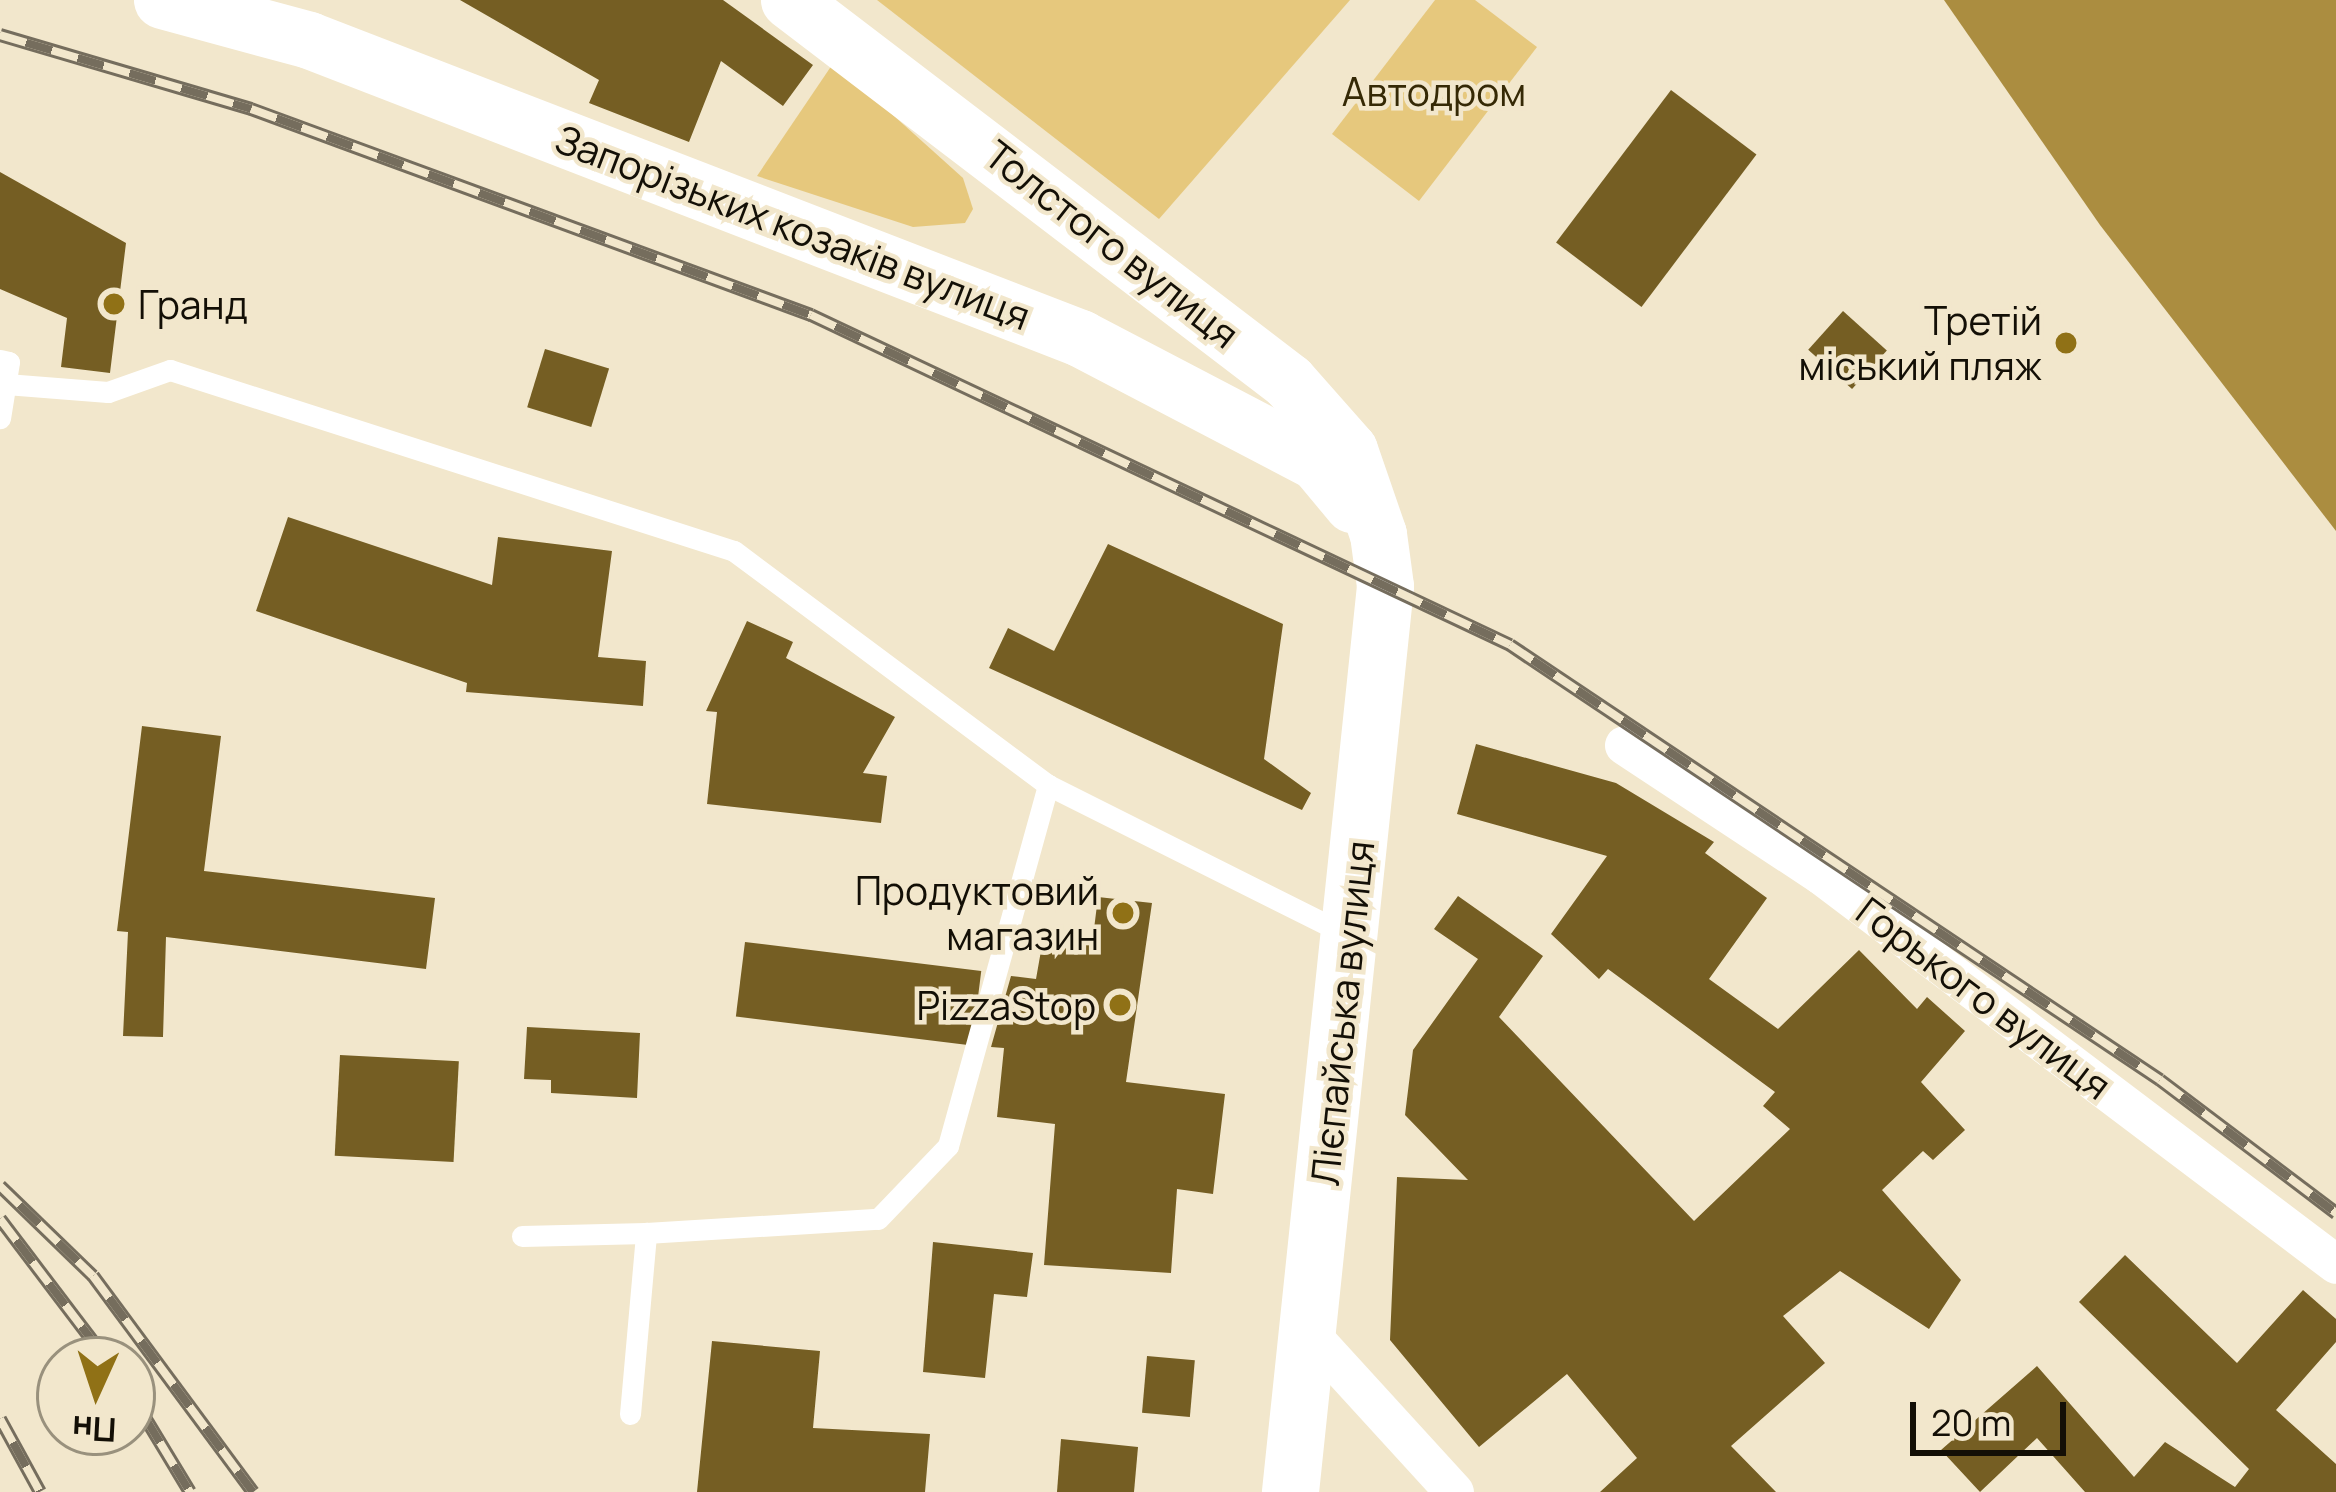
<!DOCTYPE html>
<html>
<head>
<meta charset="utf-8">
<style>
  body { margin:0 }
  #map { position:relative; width:2336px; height:1492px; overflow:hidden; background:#f2e7cc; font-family:Manrope,sans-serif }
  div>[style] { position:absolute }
  .green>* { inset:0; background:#e6c87d }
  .water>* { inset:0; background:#ab8d40 }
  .building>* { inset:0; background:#755e23; transform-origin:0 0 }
  .lane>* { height:21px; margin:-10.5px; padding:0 10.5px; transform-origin:10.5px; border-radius:10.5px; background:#fff }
  .street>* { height:39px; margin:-19.5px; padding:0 19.5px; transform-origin:19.5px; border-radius:19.5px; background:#fff }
  .secondary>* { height:57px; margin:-28.5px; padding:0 28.5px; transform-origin:28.5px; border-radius:28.5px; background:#fff }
  .rail>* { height:14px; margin-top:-7px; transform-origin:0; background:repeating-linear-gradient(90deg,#f2e7cc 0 27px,#756d5d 0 54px); box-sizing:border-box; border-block:3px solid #756d5d }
  .dots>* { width:33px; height:33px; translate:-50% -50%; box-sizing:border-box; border:6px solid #f2e7cc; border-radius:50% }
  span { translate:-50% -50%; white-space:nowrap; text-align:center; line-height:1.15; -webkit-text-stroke:9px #f2e7cc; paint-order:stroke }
  .park-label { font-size:39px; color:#352905 }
  .street-label { font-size:39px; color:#130f06 }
  .poi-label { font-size:39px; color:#130f06 }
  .left { translate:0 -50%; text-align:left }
  .right { translate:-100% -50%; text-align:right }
  .north { position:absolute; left:36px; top:1336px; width:120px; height:120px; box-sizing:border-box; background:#f2e7cc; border:3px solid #99917d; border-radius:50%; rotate:183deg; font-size:33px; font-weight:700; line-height:48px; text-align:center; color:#130f06 }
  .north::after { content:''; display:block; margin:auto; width:42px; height:54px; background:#907116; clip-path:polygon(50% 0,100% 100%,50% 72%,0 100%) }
  .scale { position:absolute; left:1910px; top:1402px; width:156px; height:54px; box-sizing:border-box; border:6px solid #130f06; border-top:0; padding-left:15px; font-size:36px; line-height:42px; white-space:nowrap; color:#130f06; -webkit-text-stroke:9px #f2e7cc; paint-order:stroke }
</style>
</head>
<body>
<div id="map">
  <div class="green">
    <div style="clip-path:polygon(877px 0,1350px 0,1159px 219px)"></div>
    <div style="clip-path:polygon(1435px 0,1475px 0,1537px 47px,1419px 201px,1332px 134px)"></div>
    <div style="clip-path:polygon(834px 62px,963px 178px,973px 209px,965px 223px,913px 227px,757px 176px)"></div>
  </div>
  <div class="water">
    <div style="clip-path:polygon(1944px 0,2336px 0,2336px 531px,2100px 225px)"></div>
  </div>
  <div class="building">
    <div style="clip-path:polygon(460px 0,723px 0,813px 65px,783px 106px,721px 61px,689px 142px,589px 103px,599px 80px)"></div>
    <div style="left:1671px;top:90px;width:107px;height:191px;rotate:37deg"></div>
    <div style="clip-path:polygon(0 172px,126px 243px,110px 373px,61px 367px,67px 318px,0 289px)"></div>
    <div style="left:1843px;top:311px;width:59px;height:52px;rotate:42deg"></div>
    <div style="left:545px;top:349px;width:67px;height:61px;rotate:17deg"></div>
    <div style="clip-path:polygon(288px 517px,492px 585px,498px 537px,612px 551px,598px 657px,646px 661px,643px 706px,466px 692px,467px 683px,256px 611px)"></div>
    <div style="clip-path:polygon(1108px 544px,1283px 624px,1264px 759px,1311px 793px,1302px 810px,989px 668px,1008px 628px,1054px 651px)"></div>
    <div style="clip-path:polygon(747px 621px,793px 642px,786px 658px,895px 717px,863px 773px,887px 776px,881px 823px,707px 804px,717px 712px,706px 711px)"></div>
    <div style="clip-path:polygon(142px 726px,221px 736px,204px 871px,435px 898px,426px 969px,166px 937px,163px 1037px,123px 1036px,128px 932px,117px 931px)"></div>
    <div style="clip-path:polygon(1476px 744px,1616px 783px,1714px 842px,1705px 853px,1767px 898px,1709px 979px,1778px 1029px,1859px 950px,1917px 1009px,1927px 997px,1965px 1031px,1921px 1082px,1965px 1130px,1933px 1160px,1923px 1151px,1882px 1190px,1961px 1280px,1929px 1329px,1840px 1271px,1783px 1316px,1825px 1363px,1731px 1446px,1776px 1492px,1600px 1492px,1637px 1458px,1567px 1374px,1479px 1447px,1390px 1340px,1397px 1177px,1468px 1180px,1405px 1115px,1413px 1050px,1478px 959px,1434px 929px,1458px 896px,1543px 956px,1499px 1017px,1694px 1221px,1790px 1129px,1763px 1106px,1775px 1092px,1608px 969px,1599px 979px,1551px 934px,1607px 856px,1457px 814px)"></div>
    <div style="clip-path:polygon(1098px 897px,1152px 903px,1126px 1082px,1225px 1094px,1213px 1194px,1177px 1189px,1171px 1273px,1044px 1265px,1055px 1124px,997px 1117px,1004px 1048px,991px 1047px,1011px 976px,1036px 979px,1045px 928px,1093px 937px)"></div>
    <div style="left:745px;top:942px;width:238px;height:75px;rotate:7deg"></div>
    <div style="clip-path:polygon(527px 1027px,640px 1033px,637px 1098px,551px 1093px,551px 1080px,524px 1079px)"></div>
    <div style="left:340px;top:1055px;width:119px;height:101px;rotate:3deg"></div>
    <div style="clip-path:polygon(933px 1242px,1033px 1253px,1027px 1297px,994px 1294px,985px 1378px,923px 1372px)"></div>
    <div style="clip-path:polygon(2125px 1255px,2237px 1363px,2303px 1290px,2336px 1319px,2336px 1342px,2276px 1410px,2336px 1464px,2336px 1492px,2085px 1492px,2037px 1438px,1980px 1492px,1941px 1450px,2037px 1366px,2134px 1477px,2165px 1442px,2235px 1487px,2249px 1469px,2079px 1302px)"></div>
    <div style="clip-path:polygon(712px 1341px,820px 1351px,813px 1428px,930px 1434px,925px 1492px,697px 1492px)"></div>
    <div style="left:1147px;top:1356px;width:48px;height:57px;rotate:5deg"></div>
    <div style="clip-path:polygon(1061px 1439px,1138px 1447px,1134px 1492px,1057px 1492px)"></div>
  </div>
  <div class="lane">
    <div style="left:0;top:360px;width:9px;rotate:13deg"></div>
    <div style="left:9px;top:362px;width:57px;rotate:99.1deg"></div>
    <div style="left:6px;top:384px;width:102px;rotate:4.5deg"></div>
    <div style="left:108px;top:392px;width:66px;rotate:-19.5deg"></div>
    <div style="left:170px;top:370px;width:592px;rotate:17.79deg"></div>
    <div style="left:734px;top:551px;width:392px;rotate:36.7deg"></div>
    <div style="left:1048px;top:785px;width:332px;rotate:26.6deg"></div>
    <div style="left:522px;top:1236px;width:124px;rotate:-1.4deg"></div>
    <div style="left:630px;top:1414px;width:182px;rotate:-84.9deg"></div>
    <div style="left:646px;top:1233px;width:232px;rotate:-3.5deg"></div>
    <div style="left:878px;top:1219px;width:101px;rotate:-46.2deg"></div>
    <div style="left:948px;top:1146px;width:375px;rotate:-74.5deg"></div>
  </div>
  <div class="street">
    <div style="left:1624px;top:745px;width:236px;rotate:33.4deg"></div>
    <div style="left:1821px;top:875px;width:645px;rotate:37.07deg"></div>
    <div style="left:1309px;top:1333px;width:215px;rotate:47.6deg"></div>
  </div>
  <div class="secondary">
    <div style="left:162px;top:0;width:152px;rotate:15.2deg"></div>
    <div style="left:309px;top:40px;width:827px;rotate:21.13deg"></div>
    <div style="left:1080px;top:338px;width:267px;rotate:27.6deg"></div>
    <div style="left:1317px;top:462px;width:55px;rotate:50.2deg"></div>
    <div style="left:789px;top:0;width:628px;rotate:37.36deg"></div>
    <div style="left:1288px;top:381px;width:92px;rotate:48.5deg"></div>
    <div style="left:1349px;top:450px;width:89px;rotate:71deg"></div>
    <div style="left:1378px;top:534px;width:52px;rotate:82.3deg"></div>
    <div style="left:1385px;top:586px;width:911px;rotate:95.99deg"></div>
  </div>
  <div class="rail">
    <div style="left:0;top:35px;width:262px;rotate:16.4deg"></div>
    <div style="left:251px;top:109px;width:597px;rotate:20.2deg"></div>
    <div style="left:811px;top:315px;width:773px;rotate:25.27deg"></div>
    <div style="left:1510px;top:645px;width:782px;rotate:33.79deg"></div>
    <div style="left:2160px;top:1080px;width:221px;rotate:37.1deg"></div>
    <div style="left:0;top:1186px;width:129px;rotate:44.1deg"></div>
    <div style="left:93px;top:1276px;width:269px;rotate:53.5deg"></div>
    <div style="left:0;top:1219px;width:177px;rotate:52.8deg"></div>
    <div style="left:132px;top:1396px;width:112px;rotate:58.9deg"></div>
    <div style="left:0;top:1419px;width:83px;rotate:61.3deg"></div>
  </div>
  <div class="dots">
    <div style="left:114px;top:304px;background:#907116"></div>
    <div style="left:2066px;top:343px;background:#907116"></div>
    <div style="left:1123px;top:913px;background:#907116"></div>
    <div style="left:1120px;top:1005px;background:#907116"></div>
  </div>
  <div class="park-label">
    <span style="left:1434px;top:91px">Автодром</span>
  </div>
  <div class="street-label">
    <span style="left:793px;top:227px;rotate:21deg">Запорізьких козаків вулиця</span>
    <span style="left:1112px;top:244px;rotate:38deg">Толстого вулиця</span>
    <span style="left:1984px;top:998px;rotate:37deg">Горького вулиця</span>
    <span style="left:1342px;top:1013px;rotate:-84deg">Лієпайська вулиця</span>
  </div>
  <div class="poi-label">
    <span class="left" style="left:138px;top:304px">Гранд</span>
    <span class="right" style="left:2042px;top:343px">Третій<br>міський пляж</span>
    <span class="right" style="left:1099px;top:913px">Продуктовий<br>магазин</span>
    <span class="right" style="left:1096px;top:1005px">PizzaStop</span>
  </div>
  <div class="north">Пн</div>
  <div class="scale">20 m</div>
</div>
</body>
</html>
